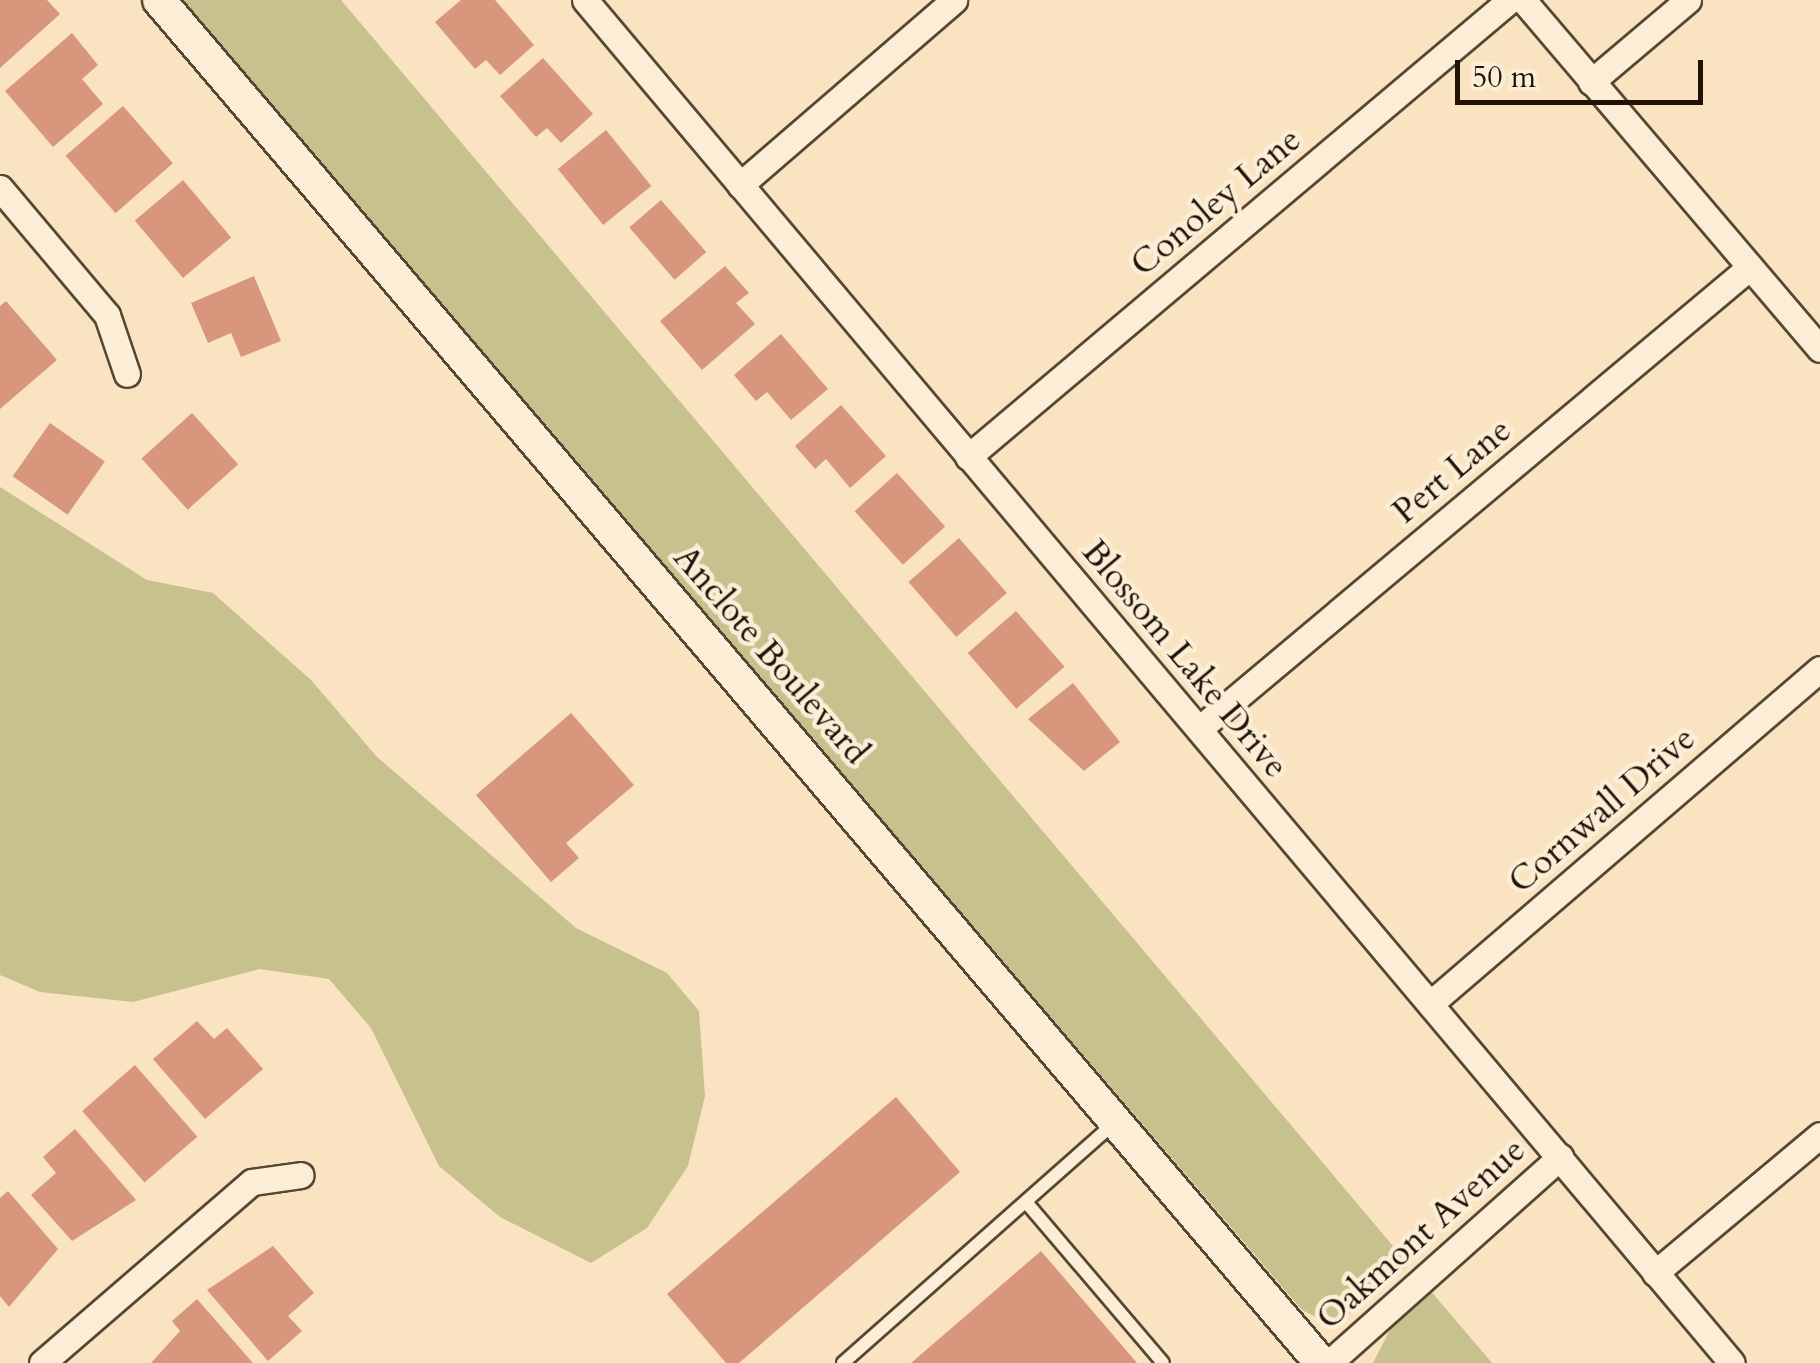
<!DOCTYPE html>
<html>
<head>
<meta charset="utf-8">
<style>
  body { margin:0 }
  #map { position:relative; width:1820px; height:1363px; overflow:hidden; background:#f9e3c0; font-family:Cardo,serif }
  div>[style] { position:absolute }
  .green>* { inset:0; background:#c6c18d }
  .building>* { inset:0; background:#d8967d; transform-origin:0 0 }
  .roads { filter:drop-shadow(2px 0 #564734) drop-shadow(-2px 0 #564734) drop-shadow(0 2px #564734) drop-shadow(0 -2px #564734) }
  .service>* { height:12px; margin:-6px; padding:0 6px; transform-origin:6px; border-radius:6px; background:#fbedd6 }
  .minor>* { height:25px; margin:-12.5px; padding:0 12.5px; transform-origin:12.5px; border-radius:12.5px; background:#fbedd6 }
  .tertiary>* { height:32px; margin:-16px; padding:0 16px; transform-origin:16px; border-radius:16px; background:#fbedd6 }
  span { translate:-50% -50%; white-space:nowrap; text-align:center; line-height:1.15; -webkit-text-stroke:9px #fbedd6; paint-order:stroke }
  .street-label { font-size:35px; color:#201306 }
  .scale { position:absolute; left:1455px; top:60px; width:248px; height:45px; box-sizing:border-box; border:5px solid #201306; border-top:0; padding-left:12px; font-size:30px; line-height:35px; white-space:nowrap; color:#201306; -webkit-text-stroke:8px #fbedd6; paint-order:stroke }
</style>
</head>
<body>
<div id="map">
  <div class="green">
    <div style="clip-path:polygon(179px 0,341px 0,1409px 1265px,1346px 1317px,1324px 1321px,1302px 1310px)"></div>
    <div style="clip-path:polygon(0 487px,147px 580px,213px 593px,311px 680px,377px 757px,576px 928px,667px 973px,699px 1011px,705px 1096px,688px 1166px,647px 1228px,591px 1263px,500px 1217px,439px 1166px,371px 1028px,329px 979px,260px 969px,133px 1002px,40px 992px,0 975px)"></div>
    <div style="clip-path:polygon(1429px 1289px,1492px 1363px,1373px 1363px,1392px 1326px)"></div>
  </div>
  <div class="building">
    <div style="clip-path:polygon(0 0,47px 0,60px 14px,0 68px)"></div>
    <div style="clip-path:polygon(461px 0,495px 0,534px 45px,500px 75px,486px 60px,475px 69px,435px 22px)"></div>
    <div style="clip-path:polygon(72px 33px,98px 65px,82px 79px,103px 104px,53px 147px,5px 91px)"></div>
    <div style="clip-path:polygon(543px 58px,593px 114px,561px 143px,547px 128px,536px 137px,500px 96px)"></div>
    <div style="left:123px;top:106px;width:76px;height:76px;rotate:49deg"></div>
    <div style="left:606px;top:130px;width:72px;height:62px;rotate:51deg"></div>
    <div style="left:183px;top:180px;width:75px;height:63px;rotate:50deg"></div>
    <div style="left:661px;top:200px;width:69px;height:42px;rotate:49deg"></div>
    <div style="clip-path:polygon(725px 266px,749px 293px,736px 303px,755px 324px,702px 370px,660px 321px)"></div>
    <div style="clip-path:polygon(254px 276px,281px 341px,241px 357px,231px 333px,208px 343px,191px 303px)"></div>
    <div style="clip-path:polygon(6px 301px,57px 360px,0 409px,0 306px)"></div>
    <div style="clip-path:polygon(781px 334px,828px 389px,791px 420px,767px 392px,756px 401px,734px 375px)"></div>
    <div style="clip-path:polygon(841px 405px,886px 456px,850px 488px,826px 459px,815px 469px,795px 446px)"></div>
    <div style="left:192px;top:413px;width:69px;height:68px;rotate:48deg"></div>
    <div style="left:50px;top:423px;width:67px;height:65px;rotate:35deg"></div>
    <div style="left:897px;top:473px;width:72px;height:57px;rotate:48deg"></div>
    <div style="left:959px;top:538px;width:73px;height:67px;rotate:49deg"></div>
    <div style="left:1016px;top:611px;width:74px;height:64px;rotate:49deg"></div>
    <div style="clip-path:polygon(1073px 683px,1120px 742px,1084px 771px,1028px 719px)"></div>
    <div style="clip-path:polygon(571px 713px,634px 785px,566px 843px,579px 858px,551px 882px,476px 795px)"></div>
    <div style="clip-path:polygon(197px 1021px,214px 1039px,227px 1028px,263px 1069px,205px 1119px,153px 1059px)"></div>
    <div style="left:135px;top:1065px;width:95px;height:70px;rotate:49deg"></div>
    <div style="clip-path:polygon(896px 1097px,960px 1172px,739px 1363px,726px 1363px,667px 1294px)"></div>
    <div style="clip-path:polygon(75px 1129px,136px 1200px,72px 1241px,31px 1195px,56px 1173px,43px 1157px)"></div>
    <div style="clip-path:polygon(8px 1191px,58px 1249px,9px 1307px,0 1296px,0 1198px)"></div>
    <div style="clip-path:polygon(273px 1246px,314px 1293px,288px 1316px,302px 1331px,268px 1361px,207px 1290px)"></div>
    <div style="clip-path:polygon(1041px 1251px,1137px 1363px,911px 1363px)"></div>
    <div style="clip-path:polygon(197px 1299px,253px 1363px,151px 1363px,180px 1331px,172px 1321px)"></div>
  </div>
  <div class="roads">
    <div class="service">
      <div style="left:1026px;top:1202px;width:211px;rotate:49.6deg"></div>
      <div style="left:843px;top:1363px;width:363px;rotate:-41.5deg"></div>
    </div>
    <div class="minor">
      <div style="left:585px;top:0;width:1781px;rotate:49.92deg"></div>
      <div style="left:1523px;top:0;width:458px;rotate:49.6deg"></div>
      <div style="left:1591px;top:82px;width:127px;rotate:-40.2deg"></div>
      <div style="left:740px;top:185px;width:283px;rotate:-40.8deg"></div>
      <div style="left:0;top:188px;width:166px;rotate:49.9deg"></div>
      <div style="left:107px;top:315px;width:62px;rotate:71.3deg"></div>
      <div style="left:968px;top:457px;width:709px;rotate:-40.14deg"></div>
      <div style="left:1199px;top:729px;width:719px;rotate:-39.98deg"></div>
      <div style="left:1430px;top:1004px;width:514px;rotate:-40.66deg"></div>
      <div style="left:1655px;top:1273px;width:215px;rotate:-39.9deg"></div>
      <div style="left:42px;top:1363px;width:277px;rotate:-40.8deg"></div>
      <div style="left:252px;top:1182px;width:49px;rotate:-8.1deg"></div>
      <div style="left:1329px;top:1363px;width:310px;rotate:-41.7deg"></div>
    </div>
    <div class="tertiary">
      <div style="left:159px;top:0;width:1791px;rotate:49.55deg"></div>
    </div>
  </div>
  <div class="street-label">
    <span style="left:1216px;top:202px;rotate:-40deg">Conoley Lane</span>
    <span style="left:1452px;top:471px;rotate:-40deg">Pert Lane</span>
    <span style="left:771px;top:655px;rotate:49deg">Anclote Boulevard</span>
    <span style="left:1185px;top:659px;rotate:50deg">Blossom Lake Drive</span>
    <span style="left:1602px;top:810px;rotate:-41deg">Cornwall Drive</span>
    <span style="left:1421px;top:1234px;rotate:-42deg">Oakmont Avenue</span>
  </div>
  <div class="scale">50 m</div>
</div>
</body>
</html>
